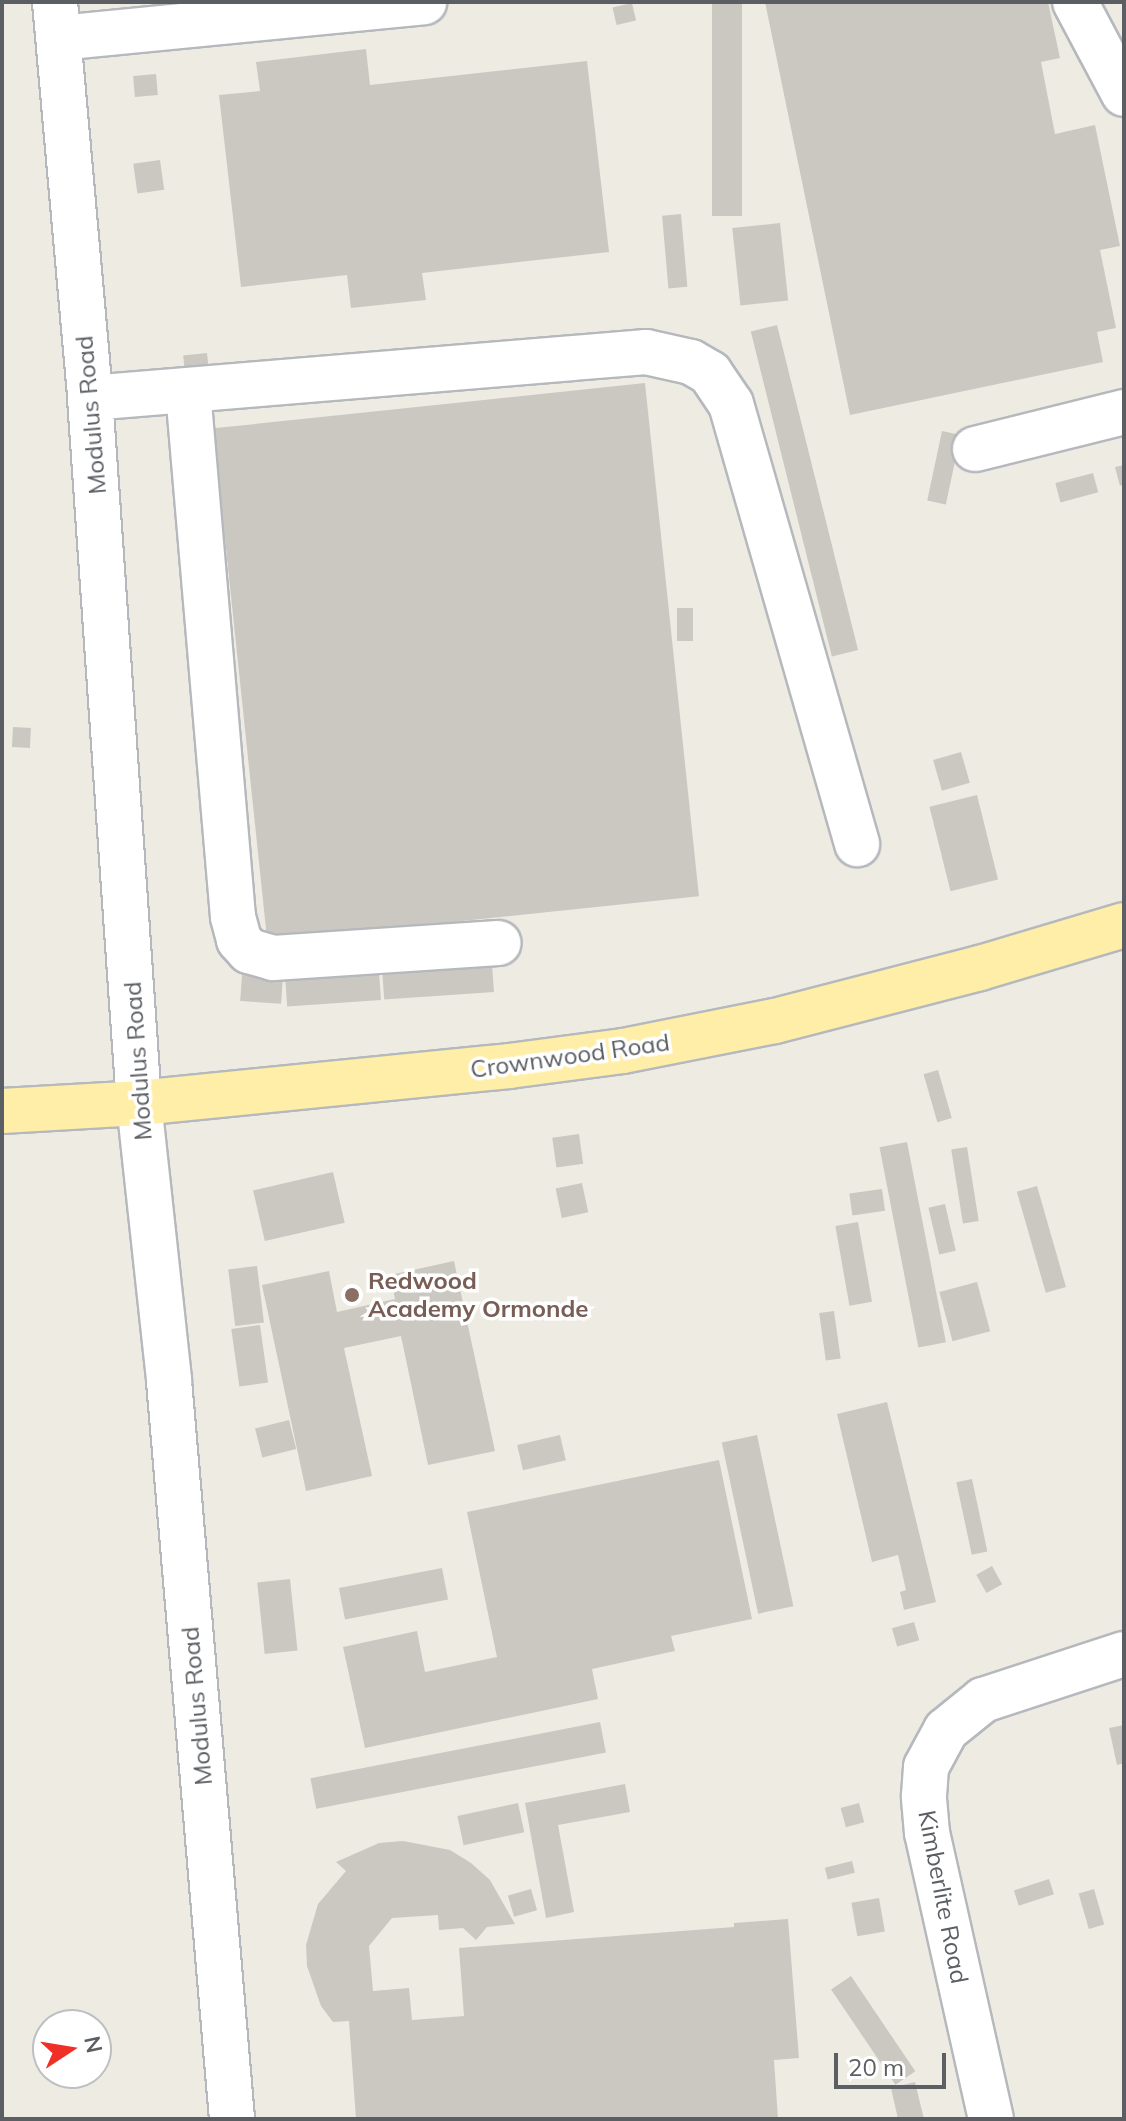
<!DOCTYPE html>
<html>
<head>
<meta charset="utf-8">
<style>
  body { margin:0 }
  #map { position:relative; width:1126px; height:2121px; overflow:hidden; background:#eeebe3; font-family:Mulish,sans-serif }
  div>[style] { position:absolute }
  .building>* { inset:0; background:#cbc8c2; transform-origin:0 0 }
  .roads { filter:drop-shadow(2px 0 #b5b9bd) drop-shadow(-2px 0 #b5b9bd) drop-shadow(0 2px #b5b9bd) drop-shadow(0 -2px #b5b9bd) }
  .minor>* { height:44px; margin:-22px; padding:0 22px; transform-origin:22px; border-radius:22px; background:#fff }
  .major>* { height:44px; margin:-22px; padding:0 22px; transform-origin:22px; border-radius:22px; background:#ffeea7 }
  .dots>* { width:22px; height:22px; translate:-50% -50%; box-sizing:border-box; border:4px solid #fff; border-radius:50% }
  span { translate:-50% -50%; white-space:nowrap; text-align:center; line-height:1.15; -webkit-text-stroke:7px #fff; paint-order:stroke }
  .street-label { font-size:24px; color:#5b5f64 }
  .education-label { font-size:24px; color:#785e54; font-weight:700 }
  .left { translate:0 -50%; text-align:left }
  .frame { position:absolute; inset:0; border:4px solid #5b5f64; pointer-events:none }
  .north { position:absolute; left:32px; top:2009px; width:80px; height:80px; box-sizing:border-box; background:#fff; border:2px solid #bdbfc1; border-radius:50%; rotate:78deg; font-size:22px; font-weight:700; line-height:32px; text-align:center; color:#5b5f64 }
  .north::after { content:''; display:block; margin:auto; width:28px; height:36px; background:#f03027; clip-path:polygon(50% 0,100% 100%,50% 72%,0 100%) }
  .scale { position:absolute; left:834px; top:2053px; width:112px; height:36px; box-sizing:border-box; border:4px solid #5b5f64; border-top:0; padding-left:10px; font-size:24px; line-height:28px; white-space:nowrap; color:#5b5f64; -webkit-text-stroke:6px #fff; paint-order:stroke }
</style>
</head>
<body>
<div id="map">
  <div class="building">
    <div style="left:712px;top:2px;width:30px;height:214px"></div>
    <div style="clip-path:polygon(765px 2px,1048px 2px,1060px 58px,1041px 62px,1055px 134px,1095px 125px,1120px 246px,1100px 250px,1116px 328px,1097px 332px,1103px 362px,850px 415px)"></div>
    <div style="left:632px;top:3px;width:18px;height:20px;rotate:77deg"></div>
    <div style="clip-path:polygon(366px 49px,370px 85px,587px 61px,609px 252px,422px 273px,426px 300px,351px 308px,347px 275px,241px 287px,219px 95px,260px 91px,256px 62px)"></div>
    <div style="left:156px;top:74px;width:21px;height:23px;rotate:85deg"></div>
    <div style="left:160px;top:160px;width:30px;height:27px;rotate:82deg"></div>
    <div style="left:681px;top:214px;width:73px;height:19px;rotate:85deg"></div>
    <div style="left:780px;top:223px;width:78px;height:48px;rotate:84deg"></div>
    <div style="left:777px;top:325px;width:335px;height:27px;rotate:76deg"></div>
    <div style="left:207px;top:353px;width:19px;height:24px;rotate:84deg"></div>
    <div style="left:645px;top:383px;width:516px;height:434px;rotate:84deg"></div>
    <div style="left:942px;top:431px;width:19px;height:71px;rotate:12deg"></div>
    <div style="clip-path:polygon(1124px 465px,1124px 484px,1120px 486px,1115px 467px)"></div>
    <div style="left:1093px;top:473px;width:20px;height:39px;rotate:75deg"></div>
    <div style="left:677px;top:608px;width:16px;height:33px"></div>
    <div style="left:13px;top:727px;width:18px;height:20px;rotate:3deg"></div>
    <div style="left:961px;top:752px;width:32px;height:29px;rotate:74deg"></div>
    <div style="left:977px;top:795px;width:87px;height:49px;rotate:76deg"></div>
    <div style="left:492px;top:964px;width:28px;height:110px;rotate:86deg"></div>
    <div style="left:379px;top:972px;width:28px;height:94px;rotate:86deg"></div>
    <div style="left:242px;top:975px;width:41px;height:26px;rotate:4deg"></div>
    <div style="left:938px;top:1070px;width:50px;height:15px;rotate:74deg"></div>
    <div style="left:579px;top:1134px;width:30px;height:27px;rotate:82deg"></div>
    <div style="left:907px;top:1142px;width:204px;height:28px;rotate:79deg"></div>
    <div style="left:967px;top:1147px;width:75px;height:16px;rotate:81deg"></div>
    <div style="left:333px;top:1172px;width:52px;height:82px;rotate:77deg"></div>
    <div style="left:582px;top:1183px;width:30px;height:27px;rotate:78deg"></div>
    <div style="left:1037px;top:1186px;width:105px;height:21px;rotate:74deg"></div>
    <div style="left:882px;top:1189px;width:22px;height:33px;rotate:82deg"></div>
    <div style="left:945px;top:1204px;width:48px;height:17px;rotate:77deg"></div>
    <div style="left:858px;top:1222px;width:81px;height:23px;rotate:80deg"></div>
    <div style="clip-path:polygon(454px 1261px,495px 1451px,428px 1465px,401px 1336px,344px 1348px,372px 1476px,306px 1491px,262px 1285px,329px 1271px,337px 1312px,395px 1299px,390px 1275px)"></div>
    <div style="left:257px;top:1266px;width:57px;height:29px;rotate:83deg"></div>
    <div style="left:977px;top:1282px;width:51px;height:39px;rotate:75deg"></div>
    <div style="left:834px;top:1311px;width:48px;height:15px;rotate:82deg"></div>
    <div style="left:260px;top:1325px;width:58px;height:29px;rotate:82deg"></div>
    <div style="clip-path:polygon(887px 1402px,936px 1602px,904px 1610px,900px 1592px,906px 1590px,898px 1555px,872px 1562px,837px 1414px)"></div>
    <div style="left:289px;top:1420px;width:30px;height:35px;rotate:76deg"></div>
    <div style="left:560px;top:1435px;width:26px;height:44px;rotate:77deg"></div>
    <div style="left:757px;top:1435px;width:175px;height:36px;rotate:78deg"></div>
    <div style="clip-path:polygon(719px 1460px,752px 1619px,671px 1636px,675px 1651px,592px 1669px,598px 1699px,365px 1748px,343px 1647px,417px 1631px,425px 1672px,497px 1657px,467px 1512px)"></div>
    <div style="left:972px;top:1479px;width:74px;height:16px;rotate:78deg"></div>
    <div style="left:992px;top:1566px;width:21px;height:18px;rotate:61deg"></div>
    <div style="left:442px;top:1568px;width:32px;height:105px;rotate:79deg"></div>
    <div style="left:290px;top:1579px;width:72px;height:33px;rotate:84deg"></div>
    <div style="left:914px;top:1622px;width:19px;height:23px;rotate:74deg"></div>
    <div style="left:600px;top:1722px;width:31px;height:295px;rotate:79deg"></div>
    <div style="clip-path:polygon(1124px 1725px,1124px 1763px,1117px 1765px,1109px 1728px)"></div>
    <div style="clip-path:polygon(625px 1784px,630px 1812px,558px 1825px,574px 1912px,546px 1918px,525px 1803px)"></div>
    <div style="left:518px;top:1803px;width:30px;height:62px;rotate:78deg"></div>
    <div style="left:859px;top:1803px;width:20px;height:19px;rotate:75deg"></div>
    <div style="clip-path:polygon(403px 1841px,450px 1850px,471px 1863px,490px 1880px,515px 1924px,487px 1927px,476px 1940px,463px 1928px,439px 1930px,438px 1915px,392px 1918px,369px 1946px,373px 1991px,409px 1988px,412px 2020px,464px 2016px,459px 1948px,734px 1927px,734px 1923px,788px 1919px,799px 2058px,774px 2060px,778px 2119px,356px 2119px,349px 2021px,333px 2022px,321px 2006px,307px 1966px,306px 1945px,318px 1904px,346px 1871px,336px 1862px,379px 1843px)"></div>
    <div style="left:852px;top:1861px;width:12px;height:28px;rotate:76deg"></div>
    <div style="left:1049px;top:1879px;width:16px;height:37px;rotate:72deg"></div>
    <div style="left:531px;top:1889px;width:22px;height:24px;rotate:74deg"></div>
    <div style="left:1094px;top:1889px;width:37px;height:16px;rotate:74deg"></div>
    <div style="left:879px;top:1898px;width:34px;height:28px;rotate:80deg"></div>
    <div style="left:851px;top:1976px;width:115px;height:24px;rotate:56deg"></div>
    <div style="clip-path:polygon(915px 2082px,924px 2119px,898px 2119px,891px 2088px)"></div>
  </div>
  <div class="roads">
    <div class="minor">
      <div style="left:55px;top:2px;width:398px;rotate:84.9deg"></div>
      <div style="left:90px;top:398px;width:707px;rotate:86.02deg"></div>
      <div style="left:139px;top:1103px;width:280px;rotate:83.8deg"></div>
      <div style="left:169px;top:1381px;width:741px;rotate:85.12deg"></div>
      <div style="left:1075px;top:2px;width:104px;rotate:62deg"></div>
      <div style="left:59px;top:38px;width:367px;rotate:-5.6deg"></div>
      <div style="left:188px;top:391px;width:528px;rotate:85.11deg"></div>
      <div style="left:233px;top:917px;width:24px;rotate:75deg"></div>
      <div style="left:239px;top:940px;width:15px;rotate:48deg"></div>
      <div style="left:249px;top:951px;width:25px;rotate:16deg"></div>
      <div style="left:273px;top:958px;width:226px;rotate:-3.8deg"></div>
      <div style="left:90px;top:398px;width:558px;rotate:-4.73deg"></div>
      <div style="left:646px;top:352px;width:46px;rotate:12.5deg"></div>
      <div style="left:691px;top:362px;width:22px;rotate:30deg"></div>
      <div style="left:710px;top:373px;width:37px;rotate:56deg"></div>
      <div style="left:731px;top:404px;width:458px;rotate:74deg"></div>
      <div style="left:975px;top:449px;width:154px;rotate:-13.9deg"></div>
      <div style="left:991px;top:2119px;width:293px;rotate:-102.6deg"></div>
      <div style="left:927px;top:1833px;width:37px;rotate:-95deg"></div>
      <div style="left:924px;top:1796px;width:29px;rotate:-86deg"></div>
      <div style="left:926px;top:1767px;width:42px;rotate:-61.6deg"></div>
      <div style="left:946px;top:1730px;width:48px;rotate:-39deg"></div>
      <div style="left:983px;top:1700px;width:148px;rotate:-18.1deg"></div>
    </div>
    <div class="major">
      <div style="left:2px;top:1111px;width:137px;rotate:-3.3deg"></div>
      <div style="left:139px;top:1103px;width:372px;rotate:-5.7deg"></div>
      <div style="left:509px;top:1066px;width:115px;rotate:-7.5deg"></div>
      <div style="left:623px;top:1051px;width:155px;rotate:-11.2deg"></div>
      <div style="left:775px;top:1021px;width:212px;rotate:-14.5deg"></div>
      <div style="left:980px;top:968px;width:150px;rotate:-16.6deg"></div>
    </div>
  </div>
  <div class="dots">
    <div style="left:352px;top:1295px;background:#8d6e63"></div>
  </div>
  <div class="street-label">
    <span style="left:91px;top:415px;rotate:-95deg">Modulus Road</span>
    <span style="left:570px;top:1056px;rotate:-8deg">Crownwood Road</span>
    <span style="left:138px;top:1061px;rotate:-94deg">Modulus Road</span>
    <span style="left:197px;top:1706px;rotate:-95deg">Modulus Road</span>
    <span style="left:943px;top:1897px;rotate:79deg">Kimberlite Road</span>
  </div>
  <div class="education-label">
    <span class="left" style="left:368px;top:1295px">Redwood<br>Academy Ormonde</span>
  </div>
  <div class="frame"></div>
  <div class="north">N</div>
  <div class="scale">20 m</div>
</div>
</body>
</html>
